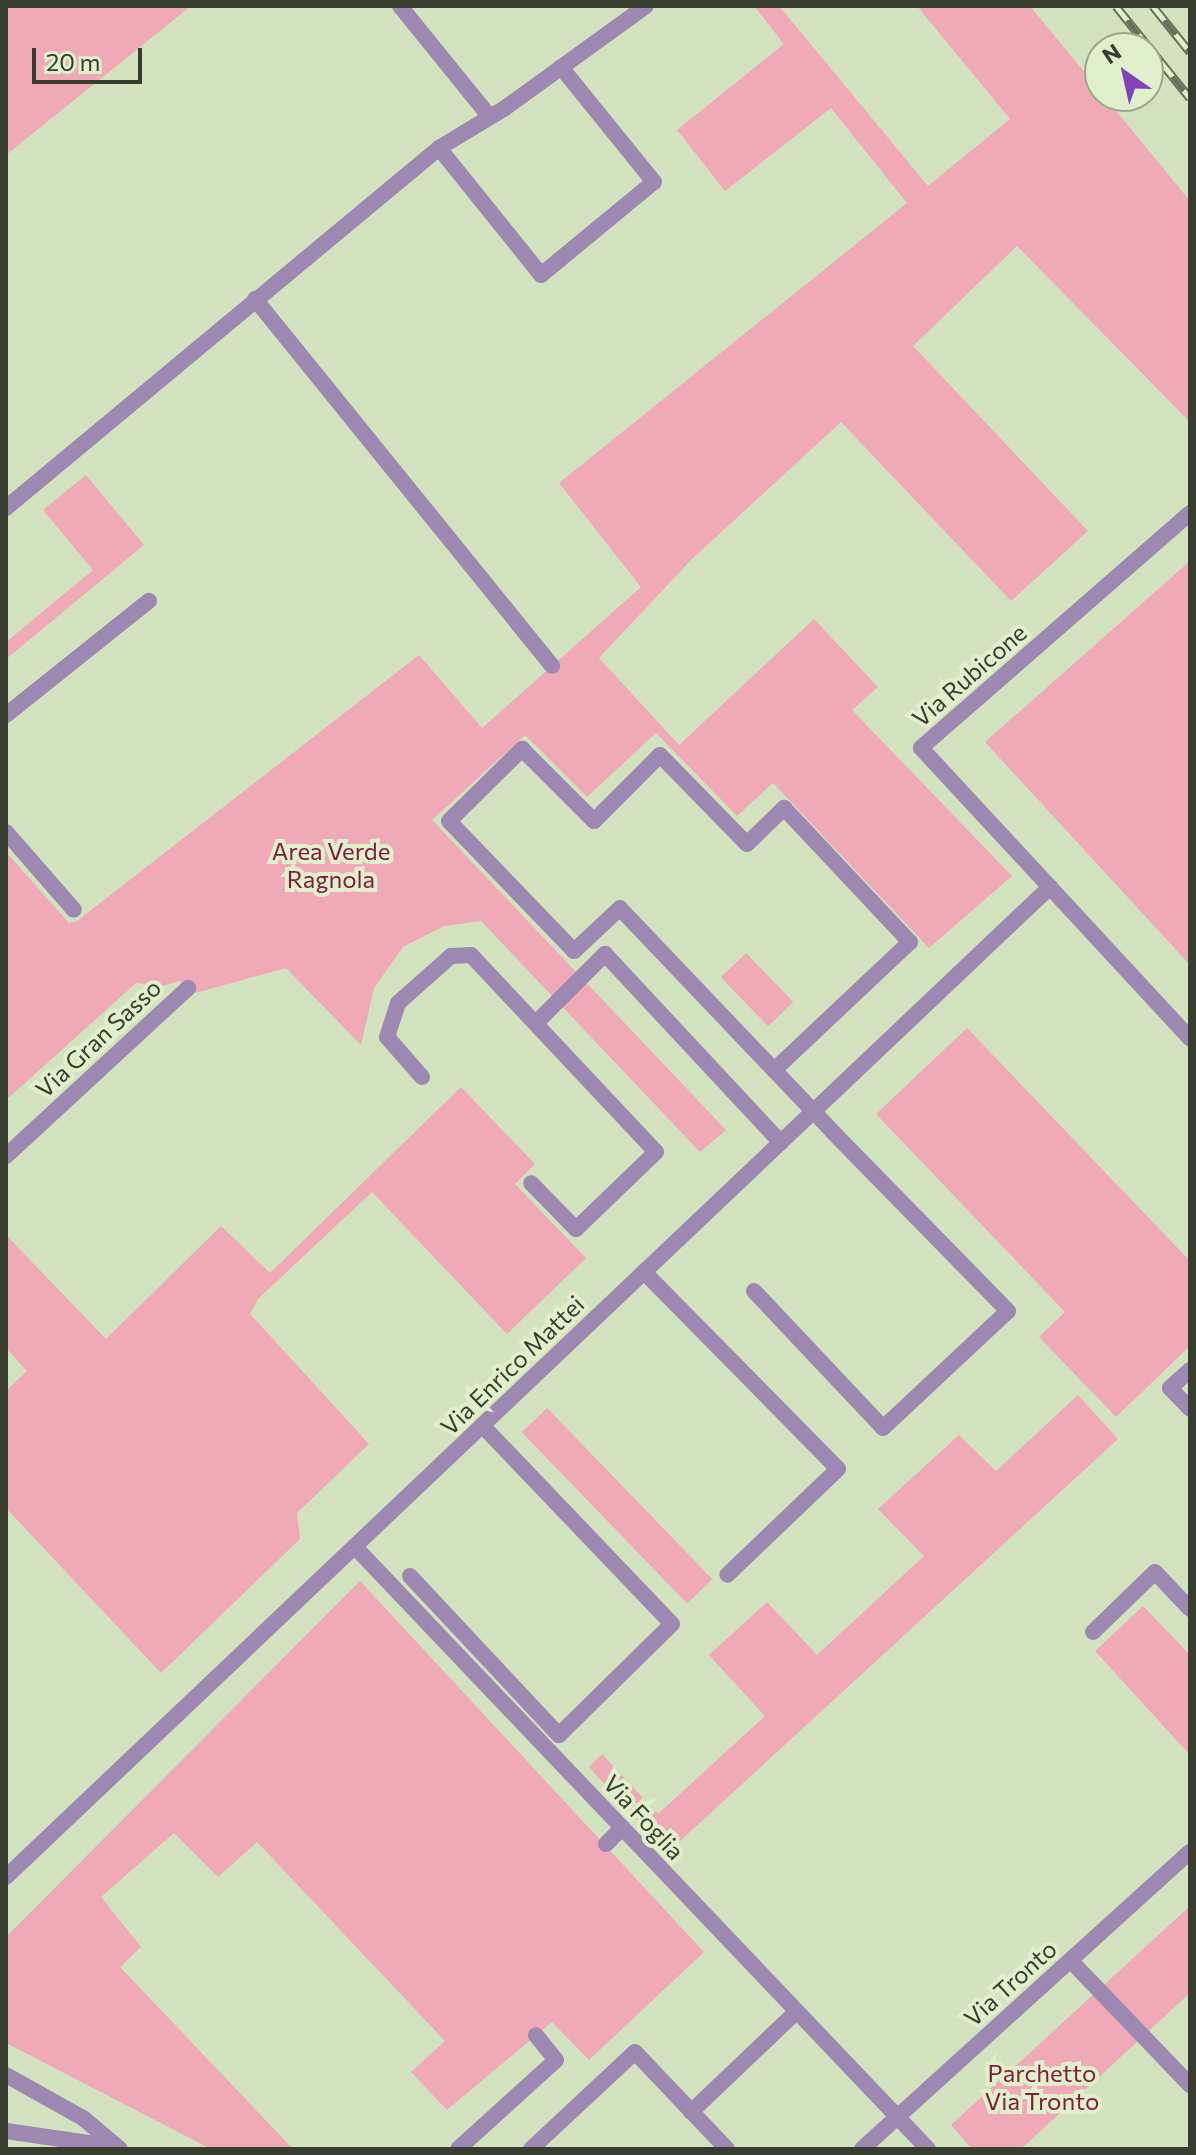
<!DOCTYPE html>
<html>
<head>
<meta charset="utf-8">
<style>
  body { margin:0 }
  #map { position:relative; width:1196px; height:2155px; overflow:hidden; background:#d3e3bf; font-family:Commissioner,sans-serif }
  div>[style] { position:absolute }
  .green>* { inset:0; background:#f0a9b7; transform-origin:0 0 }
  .service>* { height:16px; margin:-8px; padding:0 8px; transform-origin:8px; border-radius:8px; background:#9c88b1 }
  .minor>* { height:16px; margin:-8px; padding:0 8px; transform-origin:8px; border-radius:8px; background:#9c88b1 }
  .tertiary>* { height:16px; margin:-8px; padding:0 8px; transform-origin:8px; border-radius:8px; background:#9c88b1 }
  .rail>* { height:9px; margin-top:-4.5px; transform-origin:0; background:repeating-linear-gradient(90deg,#e0f0cc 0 18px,#67705b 0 36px); box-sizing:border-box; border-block:2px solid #67705b }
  span { translate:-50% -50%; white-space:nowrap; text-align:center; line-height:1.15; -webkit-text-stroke:8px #e0f0cc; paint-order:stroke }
  .street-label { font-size:24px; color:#373d2f }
  .park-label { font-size:24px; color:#811c3e }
  .frame { position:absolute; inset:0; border:8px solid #373d2f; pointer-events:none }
  .north { position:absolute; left:1084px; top:32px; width:80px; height:80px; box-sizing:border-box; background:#e0f0cc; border:2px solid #9ca88d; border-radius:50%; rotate:326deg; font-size:22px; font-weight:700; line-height:32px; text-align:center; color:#373d2f }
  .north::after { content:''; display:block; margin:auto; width:28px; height:36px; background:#8343b8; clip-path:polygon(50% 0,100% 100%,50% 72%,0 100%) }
  .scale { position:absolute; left:32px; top:48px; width:110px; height:36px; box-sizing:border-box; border:4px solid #373d2f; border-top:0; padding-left:10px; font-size:24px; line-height:28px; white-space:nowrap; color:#373d2f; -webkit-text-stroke:6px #e0f0cc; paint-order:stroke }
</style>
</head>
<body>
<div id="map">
  <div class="green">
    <div style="clip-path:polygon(11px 6px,191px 6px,6px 155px,6px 10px)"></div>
    <div style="clip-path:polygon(754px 6px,779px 6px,928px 186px,1010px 119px,917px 6px,1030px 6px,1190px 201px,1190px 422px,1017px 246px,913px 346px,1088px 531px,1011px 601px,841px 422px,691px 560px,599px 658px,679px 745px,814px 619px,878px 687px,852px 710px,1012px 876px,929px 948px,773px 783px,737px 816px,656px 733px,587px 797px,525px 735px,432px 820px,726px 1130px,700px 1152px,481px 921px,444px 926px,403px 947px,374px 988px,361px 1045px,286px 968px,195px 993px,179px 981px,163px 986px,136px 983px,6px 1100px,6px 852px,69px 923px,77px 921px,419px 655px,482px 728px,641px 587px,559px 483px,907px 203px,831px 108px,725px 191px,677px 130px,784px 44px)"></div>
    <div style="clip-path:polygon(86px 475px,144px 545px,6px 659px,6px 642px,93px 570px,43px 510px)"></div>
    <div style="clip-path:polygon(1190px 561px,1190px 965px,985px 742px)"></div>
    <div style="left:746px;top:953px;width:68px;height:35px;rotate:46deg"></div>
    <div style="clip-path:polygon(967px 1028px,1190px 1261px,1190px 1346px,1116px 1417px,1039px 1337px,1065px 1312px,876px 1114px)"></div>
    <div style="clip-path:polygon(461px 1087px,535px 1164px,515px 1184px,586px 1258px,507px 1334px,372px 1192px,258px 1299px,250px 1314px,369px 1444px,297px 1513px,300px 1539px,161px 1673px,6px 1508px,6px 1391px,27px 1371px,6px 1348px,6px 1235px,106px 1339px,221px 1226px,270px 1273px)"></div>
    <div style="clip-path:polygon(1078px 1395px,1118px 1439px,667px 1853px,589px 1767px,602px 1754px,658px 1814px,765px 1716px,709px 1655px,767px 1602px,817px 1655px,924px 1556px,878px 1509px,959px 1435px,996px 1471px)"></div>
    <div style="left:547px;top:1408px;width:238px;height:35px;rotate:46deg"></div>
    <div style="clip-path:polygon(360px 1581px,704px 1952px,589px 2060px,552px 2022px,447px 2110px,411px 2072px,445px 2041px,257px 1842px,218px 1877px,174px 1833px,101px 1897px,141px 1947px,120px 1967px,293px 2149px,211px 2149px,6px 2043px,6px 1937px)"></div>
    <div style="clip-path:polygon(1143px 1606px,1190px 1655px,1190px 1755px,1095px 1651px)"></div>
    <div style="clip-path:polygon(1190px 1906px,1190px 1993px,1021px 2149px,972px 2149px,951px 2125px)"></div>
  </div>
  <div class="service">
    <div style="left:536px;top:1023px;width:98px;rotate:-45deg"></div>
    <div style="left:605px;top:954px;width:258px;rotate:47deg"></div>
    <div style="left:422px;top:1077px;width:53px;rotate:-131.2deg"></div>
    <div style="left:387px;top:1037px;width:36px;rotate:-72deg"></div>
    <div style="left:398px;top:1003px;width:71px;rotate:-41.6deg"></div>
    <div style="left:451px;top:956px;width:20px;rotate:-3deg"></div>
    <div style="left:471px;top:955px;width:270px;rotate:46.8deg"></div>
    <div style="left:656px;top:1152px;width:111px;rotate:136.1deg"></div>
    <div style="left:576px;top:1229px;width:64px;rotate:-134.4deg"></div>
    <div style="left:6px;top:1156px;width:248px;rotate:-42.7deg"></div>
    <div style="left:644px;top:1272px;width:276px;rotate:45.4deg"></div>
    <div style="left:838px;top:1469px;width:153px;rotate:136.3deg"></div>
    <div style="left:754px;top:1291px;width:188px;rotate:46.7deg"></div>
    <div style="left:883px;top:1428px;width:171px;rotate:-43.1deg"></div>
    <div style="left:1008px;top:1311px;width:250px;rotate:-134.4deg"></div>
    <div style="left:833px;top:1132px;width:309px;rotate:-133.6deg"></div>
    <div style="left:620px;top:908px;width:63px;rotate:136.9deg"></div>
    <div style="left:574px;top:951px;width:180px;rotate:-133.9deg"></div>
    <div style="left:449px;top:821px;width:103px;rotate:-44.6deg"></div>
    <div style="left:522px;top:749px;width:102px;rotate:45deg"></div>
    <div style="left:594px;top:821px;width:93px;rotate:-45deg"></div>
    <div style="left:660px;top:755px;width:124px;rotate:45.7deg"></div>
    <div style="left:747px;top:844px;width:52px;rotate:-44.2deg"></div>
    <div style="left:784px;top:808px;width:184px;rotate:46.8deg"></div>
    <div style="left:910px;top:942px;width:187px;rotate:136.7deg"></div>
    <div style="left:1190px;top:1370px;width:27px;rotate:138deg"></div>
    <div style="left:1170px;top:1388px;width:29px;rotate:46deg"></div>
    <div style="left:410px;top:1576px;width:218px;rotate:46.9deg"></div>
    <div style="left:559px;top:1735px;width:158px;rotate:-44.5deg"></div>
    <div style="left:672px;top:1624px;width:275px;rotate:-133.7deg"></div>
    <div style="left:1093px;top:1632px;width:86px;rotate:-44.1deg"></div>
    <div style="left:1155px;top:1572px;width:51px;rotate:46.6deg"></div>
    <div style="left:606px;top:1844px;width:23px;rotate:-45deg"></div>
    <div style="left:1071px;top:1961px;width:172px;rotate:46.2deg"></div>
    <div style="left:691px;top:2112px;width:144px;rotate:-43.6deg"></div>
    <div style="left:458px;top:2149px;width:132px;rotate:-42.2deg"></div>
    <div style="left:556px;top:2060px;width:32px;rotate:-129deg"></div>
    <div style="left:531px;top:2149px;width:142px;rotate:-43deg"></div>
    <div style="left:635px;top:2052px;width:134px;rotate:46.5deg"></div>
  </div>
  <div class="minor">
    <div style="left:400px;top:6px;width:143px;rotate:51deg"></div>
    <div style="left:439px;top:148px;width:163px;rotate:51.2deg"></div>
    <div style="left:541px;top:275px;width:146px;rotate:-39.5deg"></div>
    <div style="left:654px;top:182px;width:148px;rotate:-129deg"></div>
    <div style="left:255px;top:299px;width:472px;rotate:51deg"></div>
    <div style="left:6px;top:508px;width:563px;rotate:-39.74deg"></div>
    <div style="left:439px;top:148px;width:77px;rotate:-31.2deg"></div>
    <div style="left:505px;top:108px;width:174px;rotate:-35.9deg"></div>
    <div style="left:1190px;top:513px;width:357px;rotate:138.9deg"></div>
    <div style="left:921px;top:748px;width:396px;rotate:47.2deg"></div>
    <div style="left:6px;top:715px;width:183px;rotate:-38.6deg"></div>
    <div style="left:6px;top:832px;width:103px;rotate:48.9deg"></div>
    <div style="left:357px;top:1549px;width:828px;rotate:46.42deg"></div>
    <div style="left:6px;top:1877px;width:1439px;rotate:-43.48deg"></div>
    <div style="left:862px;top:2149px;width:442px;rotate:-42.2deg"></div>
  </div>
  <div class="tertiary">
    <div style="left:6px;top:2075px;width:88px;rotate:29.2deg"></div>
    <div style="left:83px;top:2118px;width:48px;rotate:40deg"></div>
    <div style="left:6px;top:2131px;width:111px;rotate:8.3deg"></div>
  </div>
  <div class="rail">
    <div style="left:1116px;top:6px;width:118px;rotate:51.2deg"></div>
    <div style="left:1153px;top:6px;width:59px;rotate:51.2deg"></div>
  </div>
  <div class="street-label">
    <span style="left:969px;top:675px;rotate:-41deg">Via Rubicone</span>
    <span style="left:98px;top:1038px;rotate:-43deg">Via Gran Sasso</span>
    <span style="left:512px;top:1365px;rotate:-44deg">Via Enrico Mattei</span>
    <span style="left:644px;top:1817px;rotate:47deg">Via Foglia</span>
    <span style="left:1010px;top:1983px;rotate:-42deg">Via Tronto</span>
  </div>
  <div class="park-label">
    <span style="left:331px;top:865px">Area Verde<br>Ragnola</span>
    <span style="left:1042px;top:2087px">Parchetto<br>Via Tronto</span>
  </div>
  <div class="frame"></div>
  <div class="north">N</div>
  <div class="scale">20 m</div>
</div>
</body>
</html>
